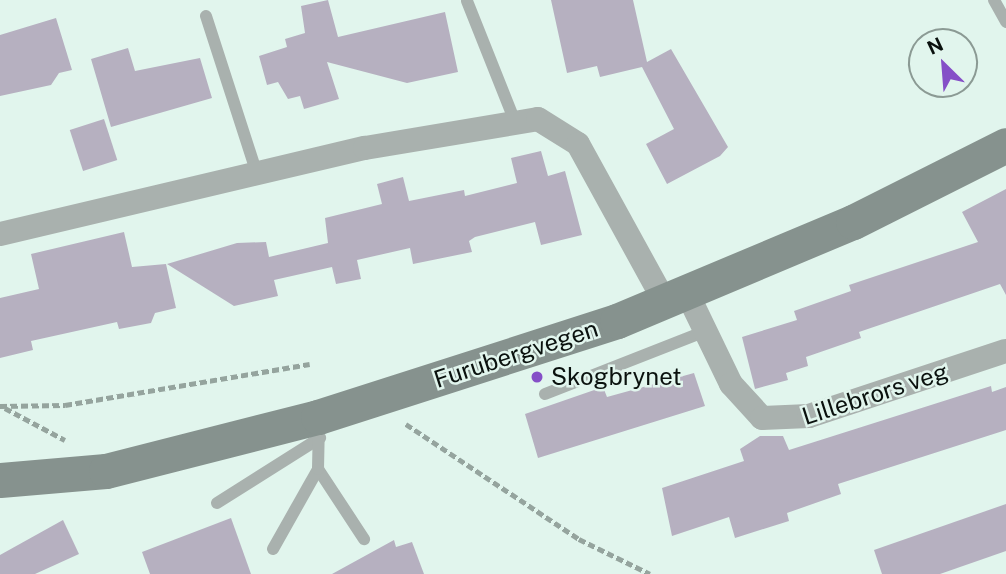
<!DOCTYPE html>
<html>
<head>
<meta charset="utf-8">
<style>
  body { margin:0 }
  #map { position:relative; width:1006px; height:574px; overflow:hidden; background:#e1f5ed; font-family:"Public Sans",sans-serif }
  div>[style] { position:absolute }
  .building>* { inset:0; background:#b6b0c0; transform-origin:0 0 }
  .path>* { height:4.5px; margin-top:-2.25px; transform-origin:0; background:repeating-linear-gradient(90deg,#95a49e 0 7px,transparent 0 10.5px) }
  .lane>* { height:12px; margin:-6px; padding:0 6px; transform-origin:6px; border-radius:6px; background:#a9b1ae }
  .street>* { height:24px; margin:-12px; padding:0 12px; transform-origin:12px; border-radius:12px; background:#a9b1ae }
  .secondary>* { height:35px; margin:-17.5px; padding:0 17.5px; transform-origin:17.5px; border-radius:17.5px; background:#86928e }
  .dots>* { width:19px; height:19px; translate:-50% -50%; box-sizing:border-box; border:4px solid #e1f5ed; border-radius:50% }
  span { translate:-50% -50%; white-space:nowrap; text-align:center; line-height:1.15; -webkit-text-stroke:5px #e1f5ed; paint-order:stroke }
  .street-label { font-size:24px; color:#0a110e }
  .poi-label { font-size:24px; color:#0a110e }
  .left { translate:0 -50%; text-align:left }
  .north { position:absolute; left:908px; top:28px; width:70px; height:70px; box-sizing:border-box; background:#e1f5ed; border:2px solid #8b9a94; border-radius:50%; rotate:335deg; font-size:19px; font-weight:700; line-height:28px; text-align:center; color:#0a110e }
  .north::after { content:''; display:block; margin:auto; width:24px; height:32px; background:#854fc7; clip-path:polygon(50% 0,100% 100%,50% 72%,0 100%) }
</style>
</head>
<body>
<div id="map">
  <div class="building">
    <div style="clip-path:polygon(328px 0,338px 37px,445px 12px,458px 72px,407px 83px,327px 62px,339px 99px,304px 109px,300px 96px,288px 99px,278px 82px,267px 85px,259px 56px,287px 47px,285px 39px,305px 33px,301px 6px)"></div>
    <div style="clip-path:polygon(551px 0,633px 0,647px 62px,671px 49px,728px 147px,720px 156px,667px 184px,646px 144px,674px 129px,642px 67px,600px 77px,597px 66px,567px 73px)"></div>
    <div style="clip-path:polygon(56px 18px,72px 70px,59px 73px,51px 85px,0 96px,0 35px)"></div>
    <div style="clip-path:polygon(128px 48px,135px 71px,200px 58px,212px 98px,111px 127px,91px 59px)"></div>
    <div style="left:104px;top:119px;width:43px;height:36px;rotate:72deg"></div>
    <div style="clip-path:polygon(541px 151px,548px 176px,565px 171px,582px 235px,541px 245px,535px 222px,475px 237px,469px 241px,472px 252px,413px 264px,410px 248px,357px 260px,361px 279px,336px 284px,332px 267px,274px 280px,278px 296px,234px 306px,167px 264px,237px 243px,266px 242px,269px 257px,328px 243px,325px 218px,382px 204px,377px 184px,403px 177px,409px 201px,464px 190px,465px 196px,517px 183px,511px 158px)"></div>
    <div style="clip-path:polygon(1006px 189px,1006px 295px,1000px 284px,859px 332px,861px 338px,806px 357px,808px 366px,786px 373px,788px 380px,755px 389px,742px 337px,797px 320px,794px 311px,851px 291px,849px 285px,978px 242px,962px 212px)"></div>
    <div style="clip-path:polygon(124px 232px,132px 267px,166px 264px,176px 308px,155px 313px,151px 323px,119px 329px,117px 322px,31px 341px,33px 350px,0 358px,0 298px,39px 289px,31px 254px)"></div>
    <div style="clip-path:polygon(694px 373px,705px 406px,538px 458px,525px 414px,603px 387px,607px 397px)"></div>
    <div style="clip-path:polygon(991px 386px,992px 392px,1006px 387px,1006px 430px,838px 484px,841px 494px,787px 513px,789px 521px,735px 538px,729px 517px,672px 536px,662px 488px,744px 461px,740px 449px,760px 436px,783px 436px,789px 450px)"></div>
    <div style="clip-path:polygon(1006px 504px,1006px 551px,940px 574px,882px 574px,874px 550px)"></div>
    <div style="clip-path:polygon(231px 518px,251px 574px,150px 574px,142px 552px)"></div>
    <div style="clip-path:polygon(63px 520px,79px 554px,35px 574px,0 574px,0 555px)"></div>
    <div style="clip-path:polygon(394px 540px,396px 547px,412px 542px,424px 574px,332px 574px)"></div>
  </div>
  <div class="path">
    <div style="left:0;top:406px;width:65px;rotate:-0.9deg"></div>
    <div style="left:65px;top:405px;width:248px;rotate:-9.5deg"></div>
    <div style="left:5px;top:408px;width:68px;rotate:28.1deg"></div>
    <div style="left:406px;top:424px;width:208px;rotate:33.6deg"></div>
    <div style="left:579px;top:539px;width:79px;rotate:26.2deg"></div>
  </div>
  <div class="lane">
    <div style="left:994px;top:0;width:25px;rotate:61deg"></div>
    <div style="left:467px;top:1px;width:127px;rotate:68.3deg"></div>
    <div style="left:206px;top:16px;width:166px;rotate:72.1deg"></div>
    <div style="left:545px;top:394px;width:173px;rotate:-21.4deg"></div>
    <div style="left:318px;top:469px;width:84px;rotate:56.7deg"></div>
    <div style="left:217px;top:503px;width:122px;rotate:-32.3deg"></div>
    <div style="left:273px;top:549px;width:92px;rotate:-60.6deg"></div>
    <div style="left:318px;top:469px;width:48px;rotate:-88.8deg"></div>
  </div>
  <div class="street">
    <div style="left:0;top:234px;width:375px;rotate:-13.3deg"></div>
    <div style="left:365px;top:148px;width:175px;rotate:-9.5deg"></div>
    <div style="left:538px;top:119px;width:47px;rotate:32deg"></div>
    <div style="left:578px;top:144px;width:183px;rotate:61.2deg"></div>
    <div style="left:688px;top:295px;width:99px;rotate:64.2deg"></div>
    <div style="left:731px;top:384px;width:46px;rotate:47.6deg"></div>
    <div style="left:762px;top:418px;width:47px;rotate:-2.4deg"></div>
    <div style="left:809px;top:416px;width:207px;rotate:-18.3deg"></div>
  </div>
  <div class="secondary">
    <div style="left:0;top:480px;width:106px;rotate:-4.9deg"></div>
    <div style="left:106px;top:471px;width:219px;rotate:-14.3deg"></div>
    <div style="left:318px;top:417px;width:314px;rotate:-17.8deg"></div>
    <div style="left:617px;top:321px;width:256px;rotate:-22.8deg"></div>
    <div style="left:853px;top:222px;width:171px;rotate:-26.7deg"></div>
  </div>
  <div class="dots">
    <div style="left:537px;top:377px;background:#854fc7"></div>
  </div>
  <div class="street-label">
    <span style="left:516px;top:354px;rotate:-18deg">Furubergvegen</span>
    <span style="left:875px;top:394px;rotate:-18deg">Lillebrors veg</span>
  </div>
  <div class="poi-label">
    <span class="left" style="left:551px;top:377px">Skogbrynet</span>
  </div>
  <div class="north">N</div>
</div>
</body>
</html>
